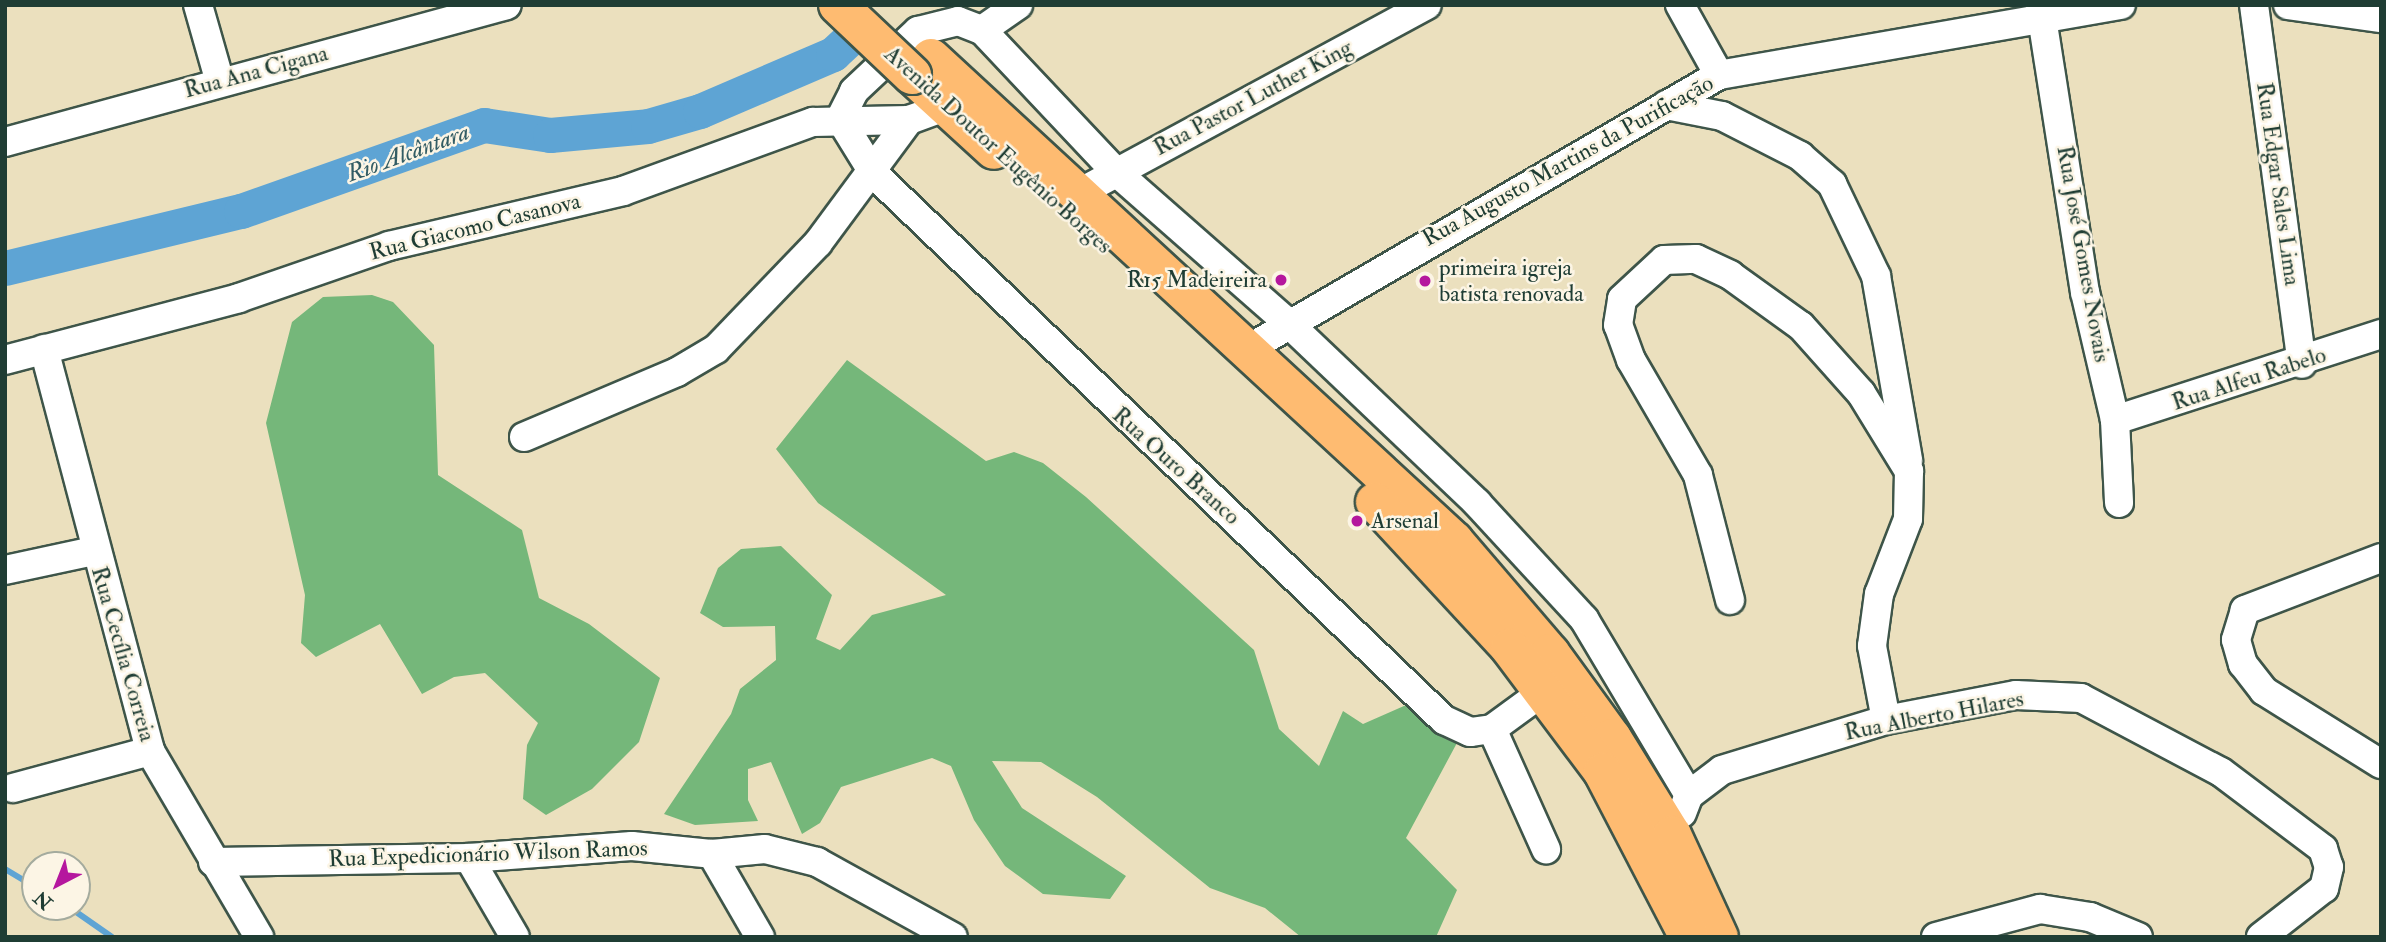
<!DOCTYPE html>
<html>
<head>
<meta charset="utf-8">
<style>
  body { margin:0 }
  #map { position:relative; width:2386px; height:942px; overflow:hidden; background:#ebe0be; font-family:"IM FELL Double Pica",serif }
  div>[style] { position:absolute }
  .forest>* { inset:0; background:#75b77a }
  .stream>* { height:6px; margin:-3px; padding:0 3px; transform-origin:3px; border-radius:3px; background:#5ea4d4 }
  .river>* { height:35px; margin:-17.5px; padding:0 17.5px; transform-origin:17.5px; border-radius:17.5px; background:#5ea4d4 }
  .roads { filter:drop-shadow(2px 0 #3e5549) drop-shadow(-2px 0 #3e5549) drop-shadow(0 2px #3e5549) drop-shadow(0 -2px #3e5549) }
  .minor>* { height:28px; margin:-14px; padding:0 14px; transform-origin:14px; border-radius:14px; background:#fff }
  .highway>* { height:38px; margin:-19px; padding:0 19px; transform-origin:19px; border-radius:19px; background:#febb71 }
  .bridges { filter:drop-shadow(2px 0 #3e5549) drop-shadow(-2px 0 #3e5549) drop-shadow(0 2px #3e5549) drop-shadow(0 -2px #3e5549) }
  .highway-bridge>* { height:38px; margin:-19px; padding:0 19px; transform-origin:19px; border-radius:19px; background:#febb71 }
  .dots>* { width:19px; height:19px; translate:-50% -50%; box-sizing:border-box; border:4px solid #fcf5e5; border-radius:50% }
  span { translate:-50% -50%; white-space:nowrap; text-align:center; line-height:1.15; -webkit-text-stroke:5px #fcf5e5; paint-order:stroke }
  .street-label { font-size:23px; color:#1f3d34 }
  .poi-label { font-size:23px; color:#1f3d34 }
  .left { translate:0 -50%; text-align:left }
  .right { translate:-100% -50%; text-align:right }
  .water-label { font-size:24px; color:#325c64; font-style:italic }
  .frame { position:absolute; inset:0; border:7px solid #1f3d34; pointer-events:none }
  .north { position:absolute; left:21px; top:851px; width:70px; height:70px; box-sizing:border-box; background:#fcf5e5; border:2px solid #a4ab9e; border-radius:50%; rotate:222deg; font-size:19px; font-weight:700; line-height:28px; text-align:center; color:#1f3d34 }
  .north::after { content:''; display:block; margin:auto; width:24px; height:32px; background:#b5179e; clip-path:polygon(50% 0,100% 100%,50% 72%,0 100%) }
</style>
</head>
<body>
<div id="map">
  <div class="forest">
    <div style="clip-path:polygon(372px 295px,393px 302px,434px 345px,438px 475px,522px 530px,539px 598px,589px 624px,660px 678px,639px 742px,592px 789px,546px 815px,523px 799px,527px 745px,538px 723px,485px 673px,454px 677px,422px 694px,380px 624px,316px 657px,301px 643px,305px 595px,266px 423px,292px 322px,323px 297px)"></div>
    <div style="clip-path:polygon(847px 360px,986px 461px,1014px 452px,1043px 463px,1086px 497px,1254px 650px,1279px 729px,1319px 766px,1343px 711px,1363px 724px,1413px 702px,1458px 741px,1406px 838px,1457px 890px,1436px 937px,1301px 937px,1265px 908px,1210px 888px,1097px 797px,1041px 762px,992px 761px,1022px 808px,1126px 876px,1110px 899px,1043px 894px,1005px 866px,974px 820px,951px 766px,932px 758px,841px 787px,820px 823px,802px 834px,771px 762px,748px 769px,748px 800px,758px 821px,695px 825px,664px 814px,731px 714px,740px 689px,776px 660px,775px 626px,723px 627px,700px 613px,718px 568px,741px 549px,781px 546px,832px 595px,816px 639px,840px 650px,872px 615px,946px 595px,818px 503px,776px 449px)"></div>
  </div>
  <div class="stream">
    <div style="left:5px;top:869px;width:35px;rotate:31deg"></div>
    <div style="left:69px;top:907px;width:52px;rotate:34.9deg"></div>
  </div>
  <div class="river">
    <div style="left:5px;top:268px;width:243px;rotate:-13.6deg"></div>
    <div style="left:241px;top:211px;width:258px;rotate:-19.5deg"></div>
    <div style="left:484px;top:125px;width:67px;rotate:8.6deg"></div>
    <div style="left:550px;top:135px;width:98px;rotate:-5.2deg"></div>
    <div style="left:648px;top:126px;width:54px;rotate:-16.1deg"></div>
    <div style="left:700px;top:111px;width:145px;rotate:-23.2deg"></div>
    <div style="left:833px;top:54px;width:18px;rotate:-43deg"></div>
  </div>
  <div class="roads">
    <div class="minor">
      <div style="left:198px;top:5px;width:80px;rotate:74.1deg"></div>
      <div style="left:1680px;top:5px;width:80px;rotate:60.9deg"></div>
      <div style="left:2040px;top:5px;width:291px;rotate:81.1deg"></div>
      <div style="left:2085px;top:292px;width:131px;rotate:76.8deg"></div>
      <div style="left:2115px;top:420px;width:83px;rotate:87.2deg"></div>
      <div style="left:2254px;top:5px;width:362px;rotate:82.4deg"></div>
      <div style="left:2288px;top:5px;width:94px;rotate:8deg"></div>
      <div style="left:982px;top:30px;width:44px;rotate:-34.8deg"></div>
      <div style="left:1666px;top:105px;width:57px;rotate:11.1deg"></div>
      <div style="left:1722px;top:116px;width:88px;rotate:27.1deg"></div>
      <div style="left:1800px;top:156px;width:43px;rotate:41.2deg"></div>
      <div style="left:1832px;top:184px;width:102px;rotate:64.4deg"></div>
      <div style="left:1876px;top:276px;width:187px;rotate:80.1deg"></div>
      <div style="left:5px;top:142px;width:520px;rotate:-15.26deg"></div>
      <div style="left:1081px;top:192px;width:393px;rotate:-28.4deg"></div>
      <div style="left:44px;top:349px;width:416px;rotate:75.2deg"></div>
      <div style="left:150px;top:751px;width:216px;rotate:59.6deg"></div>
      <div style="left:1248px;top:349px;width:545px;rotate:-30.19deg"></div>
      <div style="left:1719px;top:75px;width:408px;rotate:-9.9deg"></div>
      <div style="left:5px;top:360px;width:242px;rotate:-14.8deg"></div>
      <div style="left:239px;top:298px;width:159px;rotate:-19.1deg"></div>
      <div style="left:389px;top:246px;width:240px;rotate:-13.2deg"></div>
      <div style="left:623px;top:191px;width:202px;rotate:-20deg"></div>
      <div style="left:813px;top:122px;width:96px;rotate:-1.2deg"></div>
      <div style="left:909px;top:120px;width:37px;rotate:-20deg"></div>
      <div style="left:2115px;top:420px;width:280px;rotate:-17.9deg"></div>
      <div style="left:524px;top:437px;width:166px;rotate:-23deg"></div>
      <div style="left:677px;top:372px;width:45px;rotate:-30.5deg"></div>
      <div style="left:716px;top:349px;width:147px;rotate:-46.1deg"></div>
      <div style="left:818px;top:243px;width:153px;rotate:-53.5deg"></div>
      <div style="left:2381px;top:558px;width:146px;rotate:159.1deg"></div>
      <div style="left:2245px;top:610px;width:31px;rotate:107deg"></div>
      <div style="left:2236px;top:640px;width:25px;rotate:74deg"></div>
      <div style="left:2243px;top:664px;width:34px;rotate:52deg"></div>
      <div style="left:2264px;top:691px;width:138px;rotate:32deg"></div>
      <div style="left:5px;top:570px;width:91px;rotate:-12.1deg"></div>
      <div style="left:1730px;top:600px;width:129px;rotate:-104.4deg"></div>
      <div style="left:1698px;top:475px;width:133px;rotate:-120.2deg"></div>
      <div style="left:1631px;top:360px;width:37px;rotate:-110deg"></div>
      <div style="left:1618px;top:325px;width:26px;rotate:-81deg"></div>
      <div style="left:1622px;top:299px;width:57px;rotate:-42.9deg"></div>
      <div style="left:1664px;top:260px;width:32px;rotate:-2deg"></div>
      <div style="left:1696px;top:259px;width:38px;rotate:25deg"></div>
      <div style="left:1730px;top:275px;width:87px;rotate:35.7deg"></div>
      <div style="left:1801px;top:326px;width:90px;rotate:48.2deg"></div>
      <div style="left:1861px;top:393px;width:92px;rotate:58.4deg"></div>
      <div style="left:1909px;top:471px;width:48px;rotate:91.2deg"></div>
      <div style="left:1908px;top:519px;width:80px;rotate:111.1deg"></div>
      <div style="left:1879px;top:594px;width:52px;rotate:97.7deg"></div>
      <div style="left:1872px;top:646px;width:75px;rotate:79.3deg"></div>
      <div style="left:1544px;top:691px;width:64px;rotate:143.8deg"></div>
      <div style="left:1492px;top:729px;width:22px;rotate:172deg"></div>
      <div style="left:1470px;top:732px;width:29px;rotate:-155deg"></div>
      <div style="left:1444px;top:720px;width:789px;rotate:-136.23deg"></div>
      <div style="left:874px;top:174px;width:65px;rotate:-121.7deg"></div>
      <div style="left:840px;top:119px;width:31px;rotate:-63deg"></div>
      <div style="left:854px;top:91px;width:88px;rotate:-43.2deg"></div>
      <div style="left:918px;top:31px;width:41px;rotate:-14deg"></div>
      <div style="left:958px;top:21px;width:26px;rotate:21deg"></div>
      <div style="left:982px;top:30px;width:194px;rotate:46.7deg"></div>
      <div style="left:1115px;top:171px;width:227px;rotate:41.3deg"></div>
      <div style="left:1286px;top:321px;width:264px;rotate:43.6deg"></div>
      <div style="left:1477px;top:503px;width:158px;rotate:47.3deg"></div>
      <div style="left:1584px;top:619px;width:205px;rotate:59.2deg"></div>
      <div style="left:1492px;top:729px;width:132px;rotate:65.8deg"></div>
      <div style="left:13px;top:788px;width:142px;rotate:-15.1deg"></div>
      <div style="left:1682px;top:813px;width:19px;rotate:-69deg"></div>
      <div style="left:1689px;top:795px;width:41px;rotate:-37.1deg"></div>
      <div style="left:1722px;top:770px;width:171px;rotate:-17deg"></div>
      <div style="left:1886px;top:720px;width:132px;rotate:-10.9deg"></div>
      <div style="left:2016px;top:695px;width:65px;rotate:2.6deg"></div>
      <div style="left:2081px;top:698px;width:158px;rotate:27.9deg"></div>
      <div style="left:2221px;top:772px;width:128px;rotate:37deg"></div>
      <div style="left:2323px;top:849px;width:19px;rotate:72deg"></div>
      <div style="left:2329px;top:867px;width:22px;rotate:103deg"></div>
      <div style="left:2324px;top:888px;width:80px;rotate:142.1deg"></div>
      <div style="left:712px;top:854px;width:96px;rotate:60deg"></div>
      <div style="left:469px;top:858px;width:91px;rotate:59.8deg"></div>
      <div style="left:213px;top:862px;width:256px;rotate:-0.9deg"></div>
      <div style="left:469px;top:858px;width:163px;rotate:-4.2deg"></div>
      <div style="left:632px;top:846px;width:80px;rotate:5.7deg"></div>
      <div style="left:712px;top:854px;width:53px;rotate:-5.4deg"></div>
      <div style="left:765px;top:849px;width:54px;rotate:14deg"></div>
      <div style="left:817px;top:862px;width:155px;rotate:28.9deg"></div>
      <div style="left:1936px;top:937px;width:108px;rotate:-15.1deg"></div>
      <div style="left:2040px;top:909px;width:51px;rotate:9.1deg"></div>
      <div style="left:2090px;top:917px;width:52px;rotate:22.6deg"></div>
    </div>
    <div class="highway">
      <div style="left:931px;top:58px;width:712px;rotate:42.72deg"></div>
      <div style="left:1454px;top:541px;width:148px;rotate:49.4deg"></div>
      <div style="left:1550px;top:653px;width:105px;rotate:53.9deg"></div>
      <div style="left:1612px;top:738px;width:114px;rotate:58.3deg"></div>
      <div style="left:1672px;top:835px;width:112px;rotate:65.3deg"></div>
      <div style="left:912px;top:75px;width:111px;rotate:42.4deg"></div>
      <div style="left:1375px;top:502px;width:199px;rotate:47.2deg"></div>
      <div style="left:1510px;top:648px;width:155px;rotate:53.1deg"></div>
      <div style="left:1603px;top:772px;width:186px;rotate:62.5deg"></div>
    </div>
  </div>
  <div class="bridges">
    <div class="highway-bridge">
      <div style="left:838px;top:5px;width:102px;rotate:43.4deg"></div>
    </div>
  </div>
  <div class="dots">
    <div style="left:1281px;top:280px;background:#b5179e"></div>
    <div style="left:1425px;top:281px;background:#b5179e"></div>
    <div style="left:1357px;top:521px;background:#b5179e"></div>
  </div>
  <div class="street-label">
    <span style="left:256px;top:72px;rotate:-15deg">Rua Ana Cigana</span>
    <span style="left:1253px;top:98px;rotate:-28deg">Rua Pastor Luther King</span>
    <span style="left:998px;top:150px;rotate:42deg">Avenida Doutor Eugênio Borges</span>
    <span style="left:1568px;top:161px;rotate:-29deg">Rua Augusto Martins da Purificação</span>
    <span style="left:2278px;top:184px;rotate:82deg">Rua Edgar Sales Lima</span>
    <span style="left:475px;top:227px;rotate:-14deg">Rua Giacomo Casanova</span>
    <span style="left:2083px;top:254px;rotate:80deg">Rua José Gomes Novais</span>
    <span style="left:2249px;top:379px;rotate:-18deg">Rua Alfeu Rabelo</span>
    <span style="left:1176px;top:466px;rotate:42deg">Rua Ouro Branco</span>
    <span style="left:123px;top:654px;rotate:74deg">Rua Cecília Correia</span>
    <span style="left:1934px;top:716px;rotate:-11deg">Rua Alberto Hilares</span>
    <span style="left:488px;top:854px;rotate:-2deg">Rua Expedicionário Wilson Ramos</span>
  </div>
  <div class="poi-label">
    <span class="left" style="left:1439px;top:281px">primeira igreja<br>batista renovada</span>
    <span class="right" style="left:1267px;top:280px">R15 Madeireira</span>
    <span class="left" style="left:1371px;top:521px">Arsenal</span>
  </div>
  <div class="water-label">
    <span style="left:408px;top:153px;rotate:-20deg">Rio Alcântara</span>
  </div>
  <div class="frame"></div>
  <div class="north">N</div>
</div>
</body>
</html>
